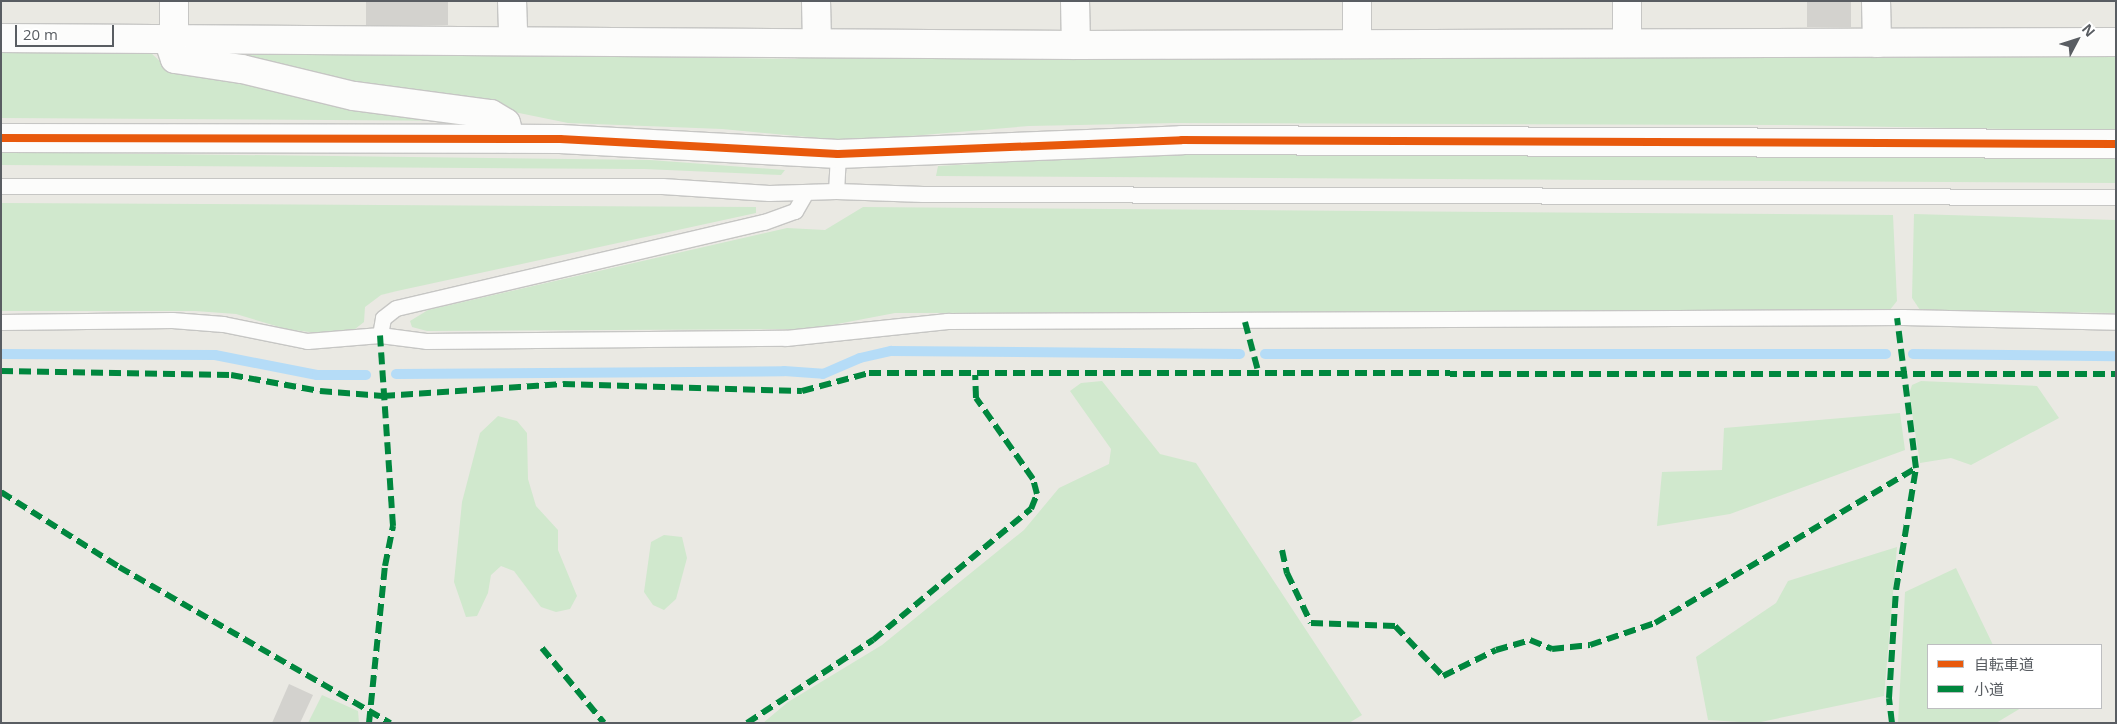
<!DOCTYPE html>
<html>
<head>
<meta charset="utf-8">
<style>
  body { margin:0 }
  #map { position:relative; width:2117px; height:724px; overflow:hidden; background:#eae9e3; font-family:"Open Sans","Noto Sans JP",sans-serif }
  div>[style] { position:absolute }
  .green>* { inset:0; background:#d0e8cd }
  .stream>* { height:10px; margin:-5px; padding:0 5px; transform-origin:5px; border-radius:5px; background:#b5dcf7 }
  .building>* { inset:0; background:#d3d2ce; transform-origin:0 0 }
  .roads { filter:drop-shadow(1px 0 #c6c6c4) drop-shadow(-1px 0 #c6c6c4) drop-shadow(0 1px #c6c6c4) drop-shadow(0 -1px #c6c6c4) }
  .lane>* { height:15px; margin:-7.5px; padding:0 7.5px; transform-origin:7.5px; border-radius:7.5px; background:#fcfcfb }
  .street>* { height:28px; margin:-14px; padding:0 14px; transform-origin:14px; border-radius:14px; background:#fcfcfb }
  .secondary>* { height:28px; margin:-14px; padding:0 14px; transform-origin:14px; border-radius:14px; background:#fcfcfb }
  .quiet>* { height:6px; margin-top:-3px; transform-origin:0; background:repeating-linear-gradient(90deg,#00873e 0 12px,transparent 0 18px) }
  .cycleway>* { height:8px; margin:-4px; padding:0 4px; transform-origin:4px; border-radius:4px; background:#e8590c }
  span { translate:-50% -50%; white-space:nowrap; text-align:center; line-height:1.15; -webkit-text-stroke:5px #fff; paint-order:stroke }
  .frame { position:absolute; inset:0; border:2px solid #595d62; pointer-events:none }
  .legend { position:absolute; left:1927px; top:644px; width:175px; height:65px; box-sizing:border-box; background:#fff; border:1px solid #bdbec0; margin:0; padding:6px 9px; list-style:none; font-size:15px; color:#595d62 }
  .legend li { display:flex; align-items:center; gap:10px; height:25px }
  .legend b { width:25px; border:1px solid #bdbec0 }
  .north { position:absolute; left:2052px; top:15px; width:50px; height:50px; -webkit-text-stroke:4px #fff; paint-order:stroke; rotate:50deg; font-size:14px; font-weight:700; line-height:20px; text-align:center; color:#595d62 }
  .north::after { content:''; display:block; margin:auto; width:18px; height:22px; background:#595d62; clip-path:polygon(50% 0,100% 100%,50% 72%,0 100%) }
  .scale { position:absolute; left:15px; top:25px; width:99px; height:22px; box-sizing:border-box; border:2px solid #595d62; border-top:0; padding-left:6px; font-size:15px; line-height:18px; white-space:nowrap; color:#595d62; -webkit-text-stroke:4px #fff; paint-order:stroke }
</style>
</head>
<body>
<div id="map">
  <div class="green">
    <div style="clip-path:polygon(207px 51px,795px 59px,823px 54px,2116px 54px,2116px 131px,1786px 125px,1176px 123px,1029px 126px,851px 141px,722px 129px,568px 123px,435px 96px,313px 78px)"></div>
    <div style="clip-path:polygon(1px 52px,151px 53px,164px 65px,481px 121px,1px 118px)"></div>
    <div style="clip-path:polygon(1px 152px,650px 160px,785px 170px,781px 175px,644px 169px,1px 165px)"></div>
    <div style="clip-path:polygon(1189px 153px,2116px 159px,2116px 183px,936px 176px,938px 166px)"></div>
    <div style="clip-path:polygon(1px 203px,756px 207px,756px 213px,397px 291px,381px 295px,365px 307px,364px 322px,355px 329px,317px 333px,286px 329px,236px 314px,195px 311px,1px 311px)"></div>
    <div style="clip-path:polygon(863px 207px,1893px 215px,1897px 301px,1889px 311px,895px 313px,811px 329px,427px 331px,412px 327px,410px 321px,428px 310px,787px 228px,825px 230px)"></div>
    <div style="clip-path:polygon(1914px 214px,2116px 220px,2116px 313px,1920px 310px,1912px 298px)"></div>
    <div style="clip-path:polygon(1102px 381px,1160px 454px,1196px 463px,1362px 715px,1349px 723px,763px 723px,788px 702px,882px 645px,1024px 530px,1059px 488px,1109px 464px,1111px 449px,1070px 391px,1081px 383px)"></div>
    <div style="clip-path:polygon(1921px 381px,2037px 386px,2059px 418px,1971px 465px,1951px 458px,1920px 463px,1909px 394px,1912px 385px)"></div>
    <div style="clip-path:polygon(1900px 413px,1905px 450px,1730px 514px,1657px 526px,1662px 472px,1722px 470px,1724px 428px)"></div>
    <div style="clip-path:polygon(498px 416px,517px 421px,527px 433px,528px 479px,536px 506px,558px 530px,558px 550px,577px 596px,570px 609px,556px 612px,541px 607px,514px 571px,501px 566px,491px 575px,488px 593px,477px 616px,466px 617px,454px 582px,462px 502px,480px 433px)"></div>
    <div style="clip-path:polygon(664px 535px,682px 537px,687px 558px,676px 599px,664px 610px,653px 605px,644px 592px,651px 542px)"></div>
    <div style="clip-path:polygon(1897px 547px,1884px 696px,1756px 723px,1708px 720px,1696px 657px,1776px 603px,1788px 581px)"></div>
    <div style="clip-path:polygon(1956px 568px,1993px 645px,1928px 645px,1928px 708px,2021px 708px,1996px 723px,1898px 723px,1905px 592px)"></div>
    <div style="clip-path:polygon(322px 695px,358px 711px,359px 723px,308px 723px)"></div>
  </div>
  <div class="stream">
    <div style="left:1px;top:354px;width:214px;rotate:0.3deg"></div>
    <div style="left:215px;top:355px;width:104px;rotate:11.1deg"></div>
    <div style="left:317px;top:375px;width:49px"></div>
    <div style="left:1265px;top:354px;width:621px"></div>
    <div style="left:1913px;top:354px;width:203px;rotate:0.6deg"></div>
    <div style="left:396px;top:374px;width:388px;rotate:-0.4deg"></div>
    <div style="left:784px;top:371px;width:39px;rotate:4deg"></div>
    <div style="left:823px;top:374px;width:40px;rotate:-23.4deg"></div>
    <div style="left:860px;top:358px;width:32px;rotate:-13deg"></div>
    <div style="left:891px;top:351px;width:349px;rotate:0.5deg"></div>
  </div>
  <div class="building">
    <div style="left:366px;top:1px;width:82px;height:24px"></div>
    <div style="left:1807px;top:1px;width:44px;height:26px"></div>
    <div style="clip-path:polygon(289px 684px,313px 695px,300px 723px,272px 723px)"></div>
  </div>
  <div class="roads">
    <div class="lane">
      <div style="left:838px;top:154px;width:37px;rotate:93deg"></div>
      <div style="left:836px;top:191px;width:87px;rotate:2deg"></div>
      <div style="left:923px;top:194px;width:1193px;rotate:0.14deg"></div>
      <div style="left:1px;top:186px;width:661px"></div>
      <div style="left:662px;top:186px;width:107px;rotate:3.7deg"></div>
      <div style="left:769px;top:193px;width:67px;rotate:-1.7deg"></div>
      <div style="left:1px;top:322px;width:171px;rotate:-0.7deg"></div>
      <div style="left:172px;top:320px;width:51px;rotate:4.5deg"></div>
      <div style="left:223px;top:324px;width:86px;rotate:11.4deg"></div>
      <div style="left:307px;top:341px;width:73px;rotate:-4.7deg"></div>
      <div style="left:380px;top:335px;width:17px;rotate:-80deg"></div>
      <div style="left:383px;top:318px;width:16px;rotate:-38deg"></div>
      <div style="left:396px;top:308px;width:378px;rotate:-13.2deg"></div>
      <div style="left:764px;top:222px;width:33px;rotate:-20deg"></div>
      <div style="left:795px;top:211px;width:22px;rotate:-60deg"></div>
      <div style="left:380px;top:335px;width:46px;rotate:7.4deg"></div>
      <div style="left:426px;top:341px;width:360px;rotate:-0.5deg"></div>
      <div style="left:786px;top:338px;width:162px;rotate:-6deg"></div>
      <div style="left:947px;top:321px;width:956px;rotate:-0.24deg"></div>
      <div style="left:1903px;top:317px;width:213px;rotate:1.3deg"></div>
    </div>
    <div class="street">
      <div style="left:174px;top:1px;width:38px;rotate:90deg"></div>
      <div style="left:512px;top:1px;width:38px;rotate:88deg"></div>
      <div style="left:816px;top:1px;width:41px;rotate:88.6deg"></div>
      <div style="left:1075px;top:1px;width:44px;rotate:88.7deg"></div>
      <div style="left:1357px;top:1px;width:43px;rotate:90deg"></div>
      <div style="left:1627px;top:1px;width:42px;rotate:90deg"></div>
      <div style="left:1876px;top:1px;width:42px;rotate:88.6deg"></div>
      <div style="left:1px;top:38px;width:1075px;rotate:0.37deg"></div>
      <div style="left:1076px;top:45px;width:1040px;rotate:-0.17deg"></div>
      <div style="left:168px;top:39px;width:21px;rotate:71deg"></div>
      <div style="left:175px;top:59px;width:68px;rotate:8.5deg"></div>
      <div style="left:242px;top:69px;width:115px;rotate:13.6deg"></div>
      <div style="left:354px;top:96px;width:138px;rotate:7.5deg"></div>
      <div style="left:491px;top:114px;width:17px;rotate:31deg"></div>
      <div style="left:506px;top:123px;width:16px;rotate:76deg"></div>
    </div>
    <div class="secondary">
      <div style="left:1px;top:138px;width:559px;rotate:0.1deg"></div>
      <div style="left:560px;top:139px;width:278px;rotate:3.1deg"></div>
      <div style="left:838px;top:154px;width:344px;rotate:-2.3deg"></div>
      <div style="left:1182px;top:140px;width:934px;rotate:0.25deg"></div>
    </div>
  </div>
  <div class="quiet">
    <div style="left:1245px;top:322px;width:51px;rotate:75.1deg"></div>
    <div style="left:1px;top:371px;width:230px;rotate:1deg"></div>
    <div style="left:231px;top:375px;width:90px;rotate:10.2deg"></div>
    <div style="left:320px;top:391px;width:63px;rotate:4.5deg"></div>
    <div style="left:383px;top:396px;width:180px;rotate:-3.8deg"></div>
    <div style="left:563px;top:384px;width:239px;rotate:1.7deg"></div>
    <div style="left:802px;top:391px;width:69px;rotate:-15deg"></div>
    <div style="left:869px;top:373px;width:1247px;rotate:0.05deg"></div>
    <div style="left:1px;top:492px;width:140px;rotate:32.4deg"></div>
    <div style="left:119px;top:567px;width:313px;rotate:29.9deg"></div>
    <div style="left:1282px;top:550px;width:24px;rotate:78deg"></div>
    <div style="left:1287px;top:573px;width:55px;rotate:64.4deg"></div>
    <div style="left:1311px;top:623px;width:84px;rotate:2deg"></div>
    <div style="left:1395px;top:626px;width:69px;rotate:46.2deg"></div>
    <div style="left:1443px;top:676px;width:59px;rotate:-26.1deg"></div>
    <div style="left:1496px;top:650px;width:35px;rotate:-16deg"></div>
    <div style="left:1530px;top:640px;width:24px;rotate:22deg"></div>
    <div style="left:1552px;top:649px;width:38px;rotate:-6deg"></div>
    <div style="left:1590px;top:645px;width:69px;rotate:-18.7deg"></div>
    <div style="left:1655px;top:623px;width:304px;rotate:-30.7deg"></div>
    <div style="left:542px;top:648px;width:97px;rotate:50.4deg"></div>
    <div style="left:369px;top:723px;width:158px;rotate:-84.2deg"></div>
    <div style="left:385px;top:566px;width:41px;rotate:-78.7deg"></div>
    <div style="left:393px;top:526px;width:191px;rotate:-93.9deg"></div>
    <div style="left:747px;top:723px;width:151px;rotate:-33.4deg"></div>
    <div style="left:873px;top:640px;width:205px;rotate:-39.7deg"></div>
    <div style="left:1031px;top:509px;width:16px;rotate:-68deg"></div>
    <div style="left:1037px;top:494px;width:16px;rotate:-105deg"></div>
    <div style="left:1033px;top:479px;width:99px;rotate:-125.1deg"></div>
    <div style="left:976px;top:398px;width:23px;rotate:-92deg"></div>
    <div style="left:1892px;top:723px;width:25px;rotate:-97deg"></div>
    <div style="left:1889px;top:698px;width:108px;rotate:-86.3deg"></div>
    <div style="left:1896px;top:590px;width:124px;rotate:-80.7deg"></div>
    <div style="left:1916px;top:468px;width:151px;rotate:-97.2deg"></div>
  </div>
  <div class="cycleway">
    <div style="left:1px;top:138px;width:559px;rotate:0.1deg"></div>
    <div style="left:560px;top:139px;width:278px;rotate:3.1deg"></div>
    <div style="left:838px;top:154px;width:344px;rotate:-2.3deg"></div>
    <div style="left:1182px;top:140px;width:934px;rotate:0.25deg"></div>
  </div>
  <div class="frame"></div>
  <ul class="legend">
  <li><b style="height:6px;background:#e8590c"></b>自転車道</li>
  <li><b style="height:6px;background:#00873e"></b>小道</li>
  </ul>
  <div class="north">N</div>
  <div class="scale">20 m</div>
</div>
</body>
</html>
